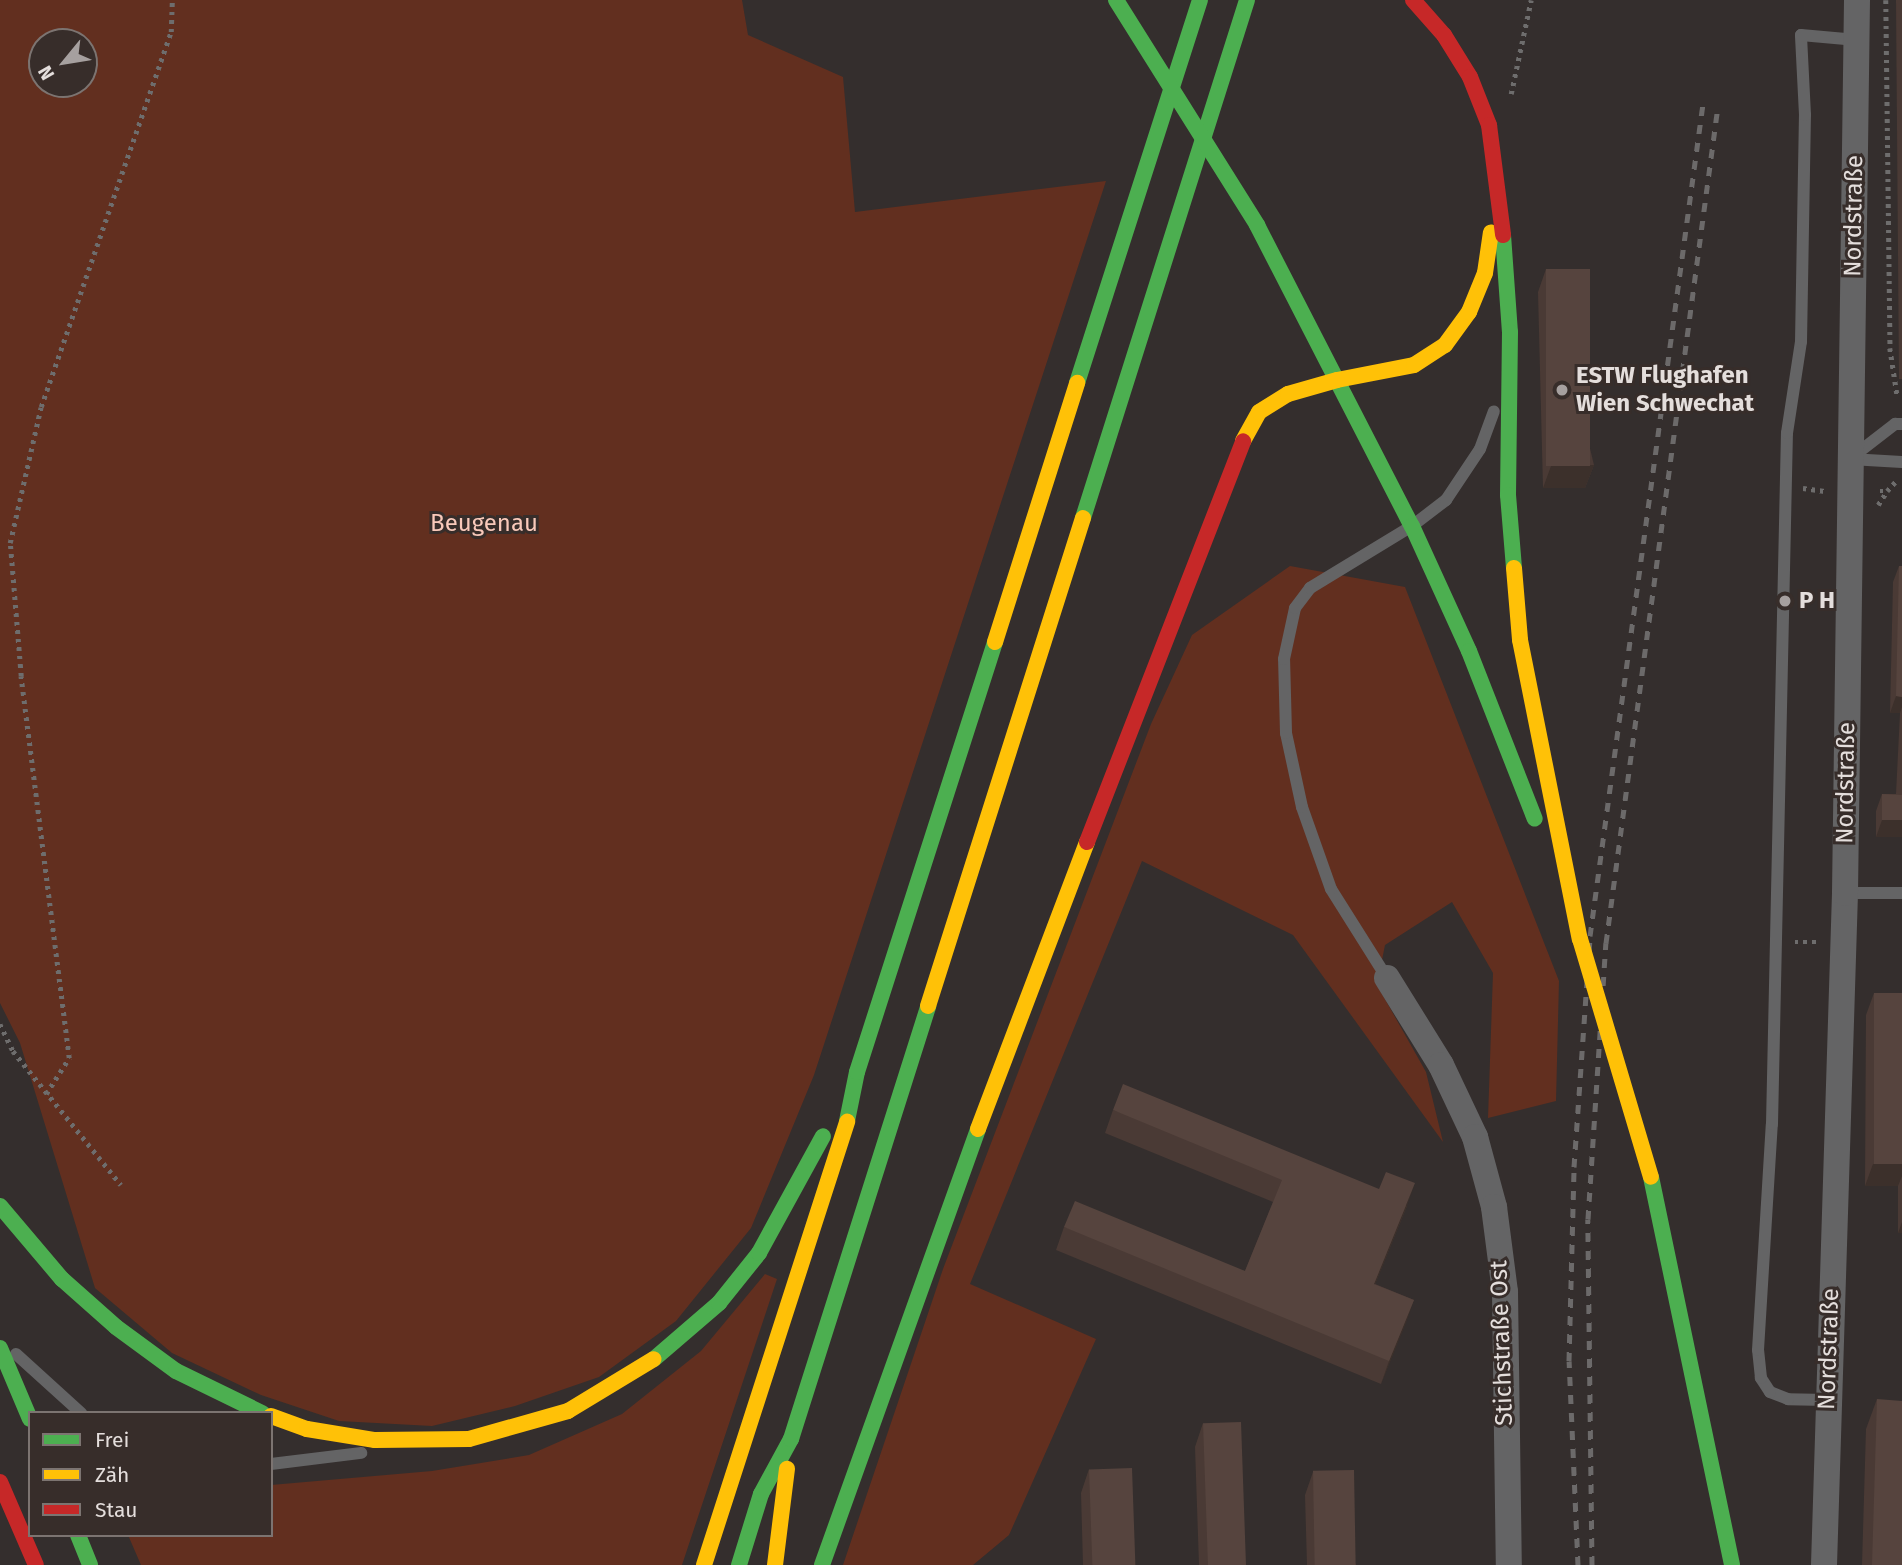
<!DOCTYPE html>
<html>
<head>
<meta charset="utf-8">
<style>
  body { margin:0 }
  #map { position:relative; width:1902px; height:1565px; overflow:hidden; background:#342e2d; font-family:"Fira Sans",sans-serif }
  div>[style] { position:absolute }
  .green>* { inset:0; background:#622f1f }
  .path>* { height:4.5px; margin-top:-2.25px; transform-origin:0; background:repeating-linear-gradient(90deg,#6e6d6d 0 3.5px,transparent 0 8.5px) }
  .lane>* { height:12px; margin:-6px; padding:0 6px; transform-origin:6px; border-radius:6px; background:#646465 }
  .street>* { height:26px; margin:-13px; padding:0 13px; transform-origin:13px; border-radius:13px; background:#646465 }
  .fast>* { height:16px; margin:-8px; padding:0 8px; transform-origin:8px; border-radius:8px; background:#4caf50 }
  .slow>* { height:16px; margin:-8px; padding:0 8px; transform-origin:8px; border-radius:8px; background:#ffc107 }
  .jam>* { height:16px; margin:-8px; padding:0 8px; transform-origin:8px; border-radius:8px; background:#c62828 }
  .rail>* { height:5px; margin-top:-2.5px; transform-origin:0; background:repeating-linear-gradient(90deg,#6c6a6a 0 9px,transparent 0 18px) }
  .fast-bridge>* { height:16px; margin:-8px; padding:0 8px; transform-origin:8px; border-radius:8px; background:#4caf50 }
  .slow-bridge>* { height:16px; margin:-8px; padding:0 8px; transform-origin:8px; border-radius:8px; background:#ffc107 }
  .wall>* { inset:0; background:#4a3a35 }
  .shaded-wall>* { inset:0; background:#3c302b }
  .building>* { inset:0; background:#56443e; transform-origin:0 0 }
  .dots>* { width:19px; height:19px; translate:-50% -50%; box-sizing:border-box; border:4px solid #372d2a; border-radius:50% }
  span { translate:-50% -50%; white-space:nowrap; text-align:center; line-height:1.15; -webkit-text-stroke:6px #372d2a; paint-order:stroke }
  .street-label { font-size:24px; color:#e4dedc }
  .poi-label { font-size:24px; color:#e4dedc; font-weight:700 }
  .left { translate:0 -50%; text-align:left }
  .park-label { font-size:24px; color:#f9c9ba }
  .legend { position:absolute; left:28px; top:1411px; width:245px; height:126px; box-sizing:border-box; background:#372d2a; border:2px solid #7c7471; margin:0; padding:9px 12px; list-style:none; font-size:21px; color:#e4dedc }
  .legend li { display:flex; align-items:center; gap:14px; height:35px }
  .legend b { width:35px; border:2px solid #7c7471 }
  .north { position:absolute; left:28px; top:28px; width:70px; height:70px; box-sizing:border-box; background:#372d2a; border:2px solid #7c7471; border-radius:50%; rotate:240deg; font-size:19px; font-weight:700; line-height:28px; text-align:center; color:#e4dedc }
  .north::after { content:''; display:block; margin:auto; width:24px; height:32px; background:#a6a09f; clip-path:polygon(50% 0,100% 100%,50% 72%,0 100%) }
</style>
</head>
<body>
<div id="map">
  <div class="green">
    <div style="clip-path:polygon(evenodd,0 0,742px 0,748px 35px,843px 77px,855px 212px,1106px 181px,814px 1075px,751px 1228px,676px 1321px,599px 1377px,515px 1406px,432px 1426px,339px 1421px,261px 1395px,172px 1353px,95px 1288px,20px 1043px,0 1003px,0 0,42px 42px,84px 42px,84px 84px,42px 84px,42px 42px)"></div>
    <div style="clip-path:polygon(1290px 566px,1405px 587px,1559px 981px,1556px 1101px,1488px 1118px,1493px 973px,1452px 902px,1385px 945px,1377px 985px,1426px 1072px,1443px 1142px,1293px 935px,1142px 861px,970px 1284px,1096px 1339px,1009px 1535px,973px 1565px,843px 1565px,943px 1269px,1151px 724px,1192px 635px)"></div>
    <div style="clip-path:polygon(765px 1274px,777px 1279px,682px 1565px,141px 1565px,128px 1535px,271px 1535px,271px 1485px,432px 1471px,529px 1455px,622px 1414px,701px 1351px)"></div>
  </div>
  <div class="path">
    <div style="left:1886px;top:0;width:348px;rotate:89.3deg"></div>
    <div style="left:1890px;top:348px;width:47px;rotate:81.3deg"></div>
    <div style="left:1511px;top:94px;width:96px;rotate:-78deg"></div>
    <div style="left:1803px;top:488px;width:22px;rotate:8deg"></div>
    <div style="left:1880px;top:491px;width:7px"></div>
    <div style="left:1887px;top:491px;width:12px;rotate:-48deg"></div>
    <div style="left:1878px;top:505px;width:17px;rotate:-57deg"></div>
    <div style="left:1795px;top:942px;width:22px"></div>
    <div style="left:0;top:1024px;width:30px;rotate:64deg"></div>
    <div style="left:13px;top:1051px;width:172px;rotate:51.1deg"></div>
    <div style="left:46px;top:1094px;width:43px;rotate:-57.4deg"></div>
    <div style="left:69px;top:1058px;width:385px;rotate:-97.2deg"></div>
    <div style="left:21px;top:676px;width:133px;rotate:-94.7deg"></div>
    <div style="left:10px;top:543px;width:139px;rotate:-77.2deg"></div>
    <div style="left:41px;top:407px;width:397px;rotate:-70.9deg"></div>
    <div style="left:171px;top:32px;width:32px;rotate:-88deg"></div>
  </div>
  <div class="lane">
    <div style="left:1851px;top:458px;width:56px;rotate:-37.7deg"></div>
    <div style="left:1895px;top:424px;width:7px"></div>
    <div style="left:1850px;top:459px;width:52px;rotate:3.3deg"></div>
    <div style="left:1845px;top:893px;width:57px"></div>
    <div style="left:1387px;top:978px;width:105px;rotate:-122.2deg"></div>
    <div style="left:1331px;top:889px;width:87px;rotate:-109.5deg"></div>
    <div style="left:1302px;top:807px;width:76px;rotate:-102.2deg"></div>
    <div style="left:1286px;top:733px;width:74px;rotate:-91.5deg"></div>
    <div style="left:1284px;top:659px;width:52px;rotate:-77.8deg"></div>
    <div style="left:1295px;top:608px;width:25px;rotate:-53deg"></div>
    <div style="left:1310px;top:588px;width:119px;rotate:-31.3deg"></div>
    <div style="left:1412px;top:526px;width:43px;rotate:-37.4deg"></div>
    <div style="left:1446px;top:500px;width:61px;rotate:-56.3deg"></div>
    <div style="left:1480px;top:449px;width:40px;rotate:-69.8deg"></div>
    <div style="left:16px;top:1354px;width:88px;rotate:42.2deg"></div>
    <div style="left:1827px;top:1400px;width:39px;rotate:-179deg"></div>
    <div style="left:1788px;top:1399px;width:19px;rotate:-159deg"></div>
    <div style="left:1770px;top:1392px;width:17px;rotate:-123deg"></div>
    <div style="left:1761px;top:1378px;width:28px;rotate:-96deg"></div>
    <div style="left:1758px;top:1350px;width:226px;rotate:-86.5deg"></div>
    <div style="left:1772px;top:1124px;width:691px;rotate:-88.76deg"></div>
    <div style="left:1787px;top:433px;width:92px;rotate:-81.3deg"></div>
    <div style="left:1801px;top:342px;width:227px;rotate:-89deg"></div>
    <div style="left:1805px;top:115px;width:80px;rotate:-92.9deg"></div>
    <div style="left:1801px;top:35px;width:56px;rotate:5.1deg"></div>
    <div style="left:271px;top:1464px;width:91px;rotate:-7deg"></div>
  </div>
  <div class="street">
    <div style="left:1387px;top:978px;width:102px;rotate:58.2deg"></div>
    <div style="left:1441px;top:1065px;width:80px;rotate:64.7deg"></div>
    <div style="left:1475px;top:1137px;width:73px;rotate:74.8deg"></div>
    <div style="left:1494px;top:1207px;width:86px;rotate:82.6deg"></div>
    <div style="left:1505px;top:1292px;width:273px;rotate:89.2deg"></div>
    <div style="left:1824px;top:1565px;width:672px;rotate:-88.21deg"></div>
    <div style="left:1845px;top:893px;width:893px;rotate:-89.23deg"></div>
  </div>
  <div class="fast">
    <div style="left:1257px;top:225px;width:339px;rotate:62.8deg"></div>
    <div style="left:1412px;top:526px;width:137px;rotate:65.5deg"></div>
    <div style="left:1469px;top:651px;width:180px;rotate:68.6deg"></div>
    <div style="left:1503px;top:235px;width:97px;rotate:85.9deg"></div>
    <div style="left:1510px;top:332px;width:163px;rotate:90.7deg"></div>
    <div style="left:1508px;top:495px;width:73px;rotate:85.3deg"></div>
    <div style="left:1077px;top:383px;width:402px;rotate:-72.2deg"></div>
    <div style="left:1083px;top:518px;width:543px;rotate:-72.43deg"></div>
    <div style="left:847px;top:1121px;width:50px;rotate:-78.5deg"></div>
    <div style="left:857px;top:1072px;width:452px;rotate:-72.2deg"></div>
    <div style="left:1651px;top:1177px;width:396px;rotate:78.2deg"></div>
    <div style="left:0;top:1206px;width:96px;rotate:49.7deg"></div>
    <div style="left:62px;top:1279px;width:72px;rotate:41.6deg"></div>
    <div style="left:116px;top:1327px;width:74px;rotate:36.3deg"></div>
    <div style="left:176px;top:1371px;width:96px;rotate:26deg"></div>
    <div style="left:0;top:1348px;width:77px;rotate:67.1deg"></div>
    <div style="left:654px;top:1359px;width:86px;rotate:-40.7deg"></div>
    <div style="left:719px;top:1303px;width:64px;rotate:-51.3deg"></div>
    <div style="left:759px;top:1253px;width:133px;rotate:-61.3deg"></div>
    <div style="left:78px;top:1535px;width:32px;rotate:68deg"></div>
    <div style="left:739px;top:1565px;width:74px;rotate:-72.8deg"></div>
    <div style="left:761px;top:1494px;width:63px;rotate:-61.4deg"></div>
    <div style="left:791px;top:1439px;width:454px;rotate:-72.4deg"></div>
    <div style="left:822px;top:1565px;width:463px;rotate:-70.3deg"></div>
  </div>
  <div class="slow">
    <div style="left:1337px;top:380px;width:78px;rotate:-11deg"></div>
    <div style="left:1414px;top:365px;width:37px;rotate:-33deg"></div>
    <div style="left:1445px;top:345px;width:41px;rotate:-54deg"></div>
    <div style="left:1469px;top:312px;width:42px;rotate:-67.7deg"></div>
    <div style="left:1485px;top:273px;width:41px;rotate:-81.7deg"></div>
    <div style="left:1243px;top:441px;width:33px;rotate:-61deg"></div>
    <div style="left:1259px;top:412px;width:34px;rotate:-32deg"></div>
    <div style="left:1288px;top:394px;width:51px;rotate:-15.9deg"></div>
    <div style="left:1514px;top:568px;width:72px;rotate:85.2deg"></div>
    <div style="left:1520px;top:640px;width:305px;rotate:78.7deg"></div>
    <div style="left:995px;top:642px;width:272px;rotate:-72.4deg"></div>
    <div style="left:928px;top:1006px;width:512px;rotate:-72.38deg"></div>
    <div style="left:978px;top:1129px;width:307px;rotate:-69.2deg"></div>
    <div style="left:271px;top:1416px;width:38px;rotate:20deg"></div>
    <div style="left:307px;top:1429px;width:69px;rotate:9.2deg"></div>
    <div style="left:375px;top:1440px;width:94px;rotate:-0.6deg"></div>
    <div style="left:469px;top:1439px;width:103px;rotate:-15.8deg"></div>
    <div style="left:568px;top:1411px;width:100px;rotate:-31.2deg"></div>
    <div style="left:704px;top:1565px;width:466px;rotate:-72.1deg"></div>
    <div style="left:775px;top:1565px;width:97px;rotate:-82.9deg"></div>
  </div>
  <div class="jam">
    <div style="left:1413px;top:0;width:47px;rotate:48.5deg"></div>
    <div style="left:1444px;top:35px;width:49px;rotate:58.2deg"></div>
    <div style="left:1470px;top:77px;width:52px;rotate:68.4deg"></div>
    <div style="left:1489px;top:125px;width:111px;rotate:82.7deg"></div>
    <div style="left:1087px;top:842px;width:430px;rotate:-68.7deg"></div>
    <div style="left:0;top:1482px;width:90px;rotate:66.6deg"></div>
  </div>
  <div class="rail">
    <div style="left:1578px;top:1565px;width:204px;rotate:-92.5deg"></div>
    <div style="left:1569px;top:1361px;width:194px;rotate:-88.5deg"></div>
    <div style="left:1574px;top:1167px;width:232px;rotate:-86deg"></div>
    <div style="left:1590px;top:936px;width:841px;rotate:-82.27deg"></div>
    <div style="left:1592px;top:1565px;width:346px;rotate:-90.7deg"></div>
    <div style="left:1588px;top:1219px;width:277px;rotate:-86.3deg"></div>
    <div style="left:1606px;top:943px;width:844px;rotate:-82.38deg"></div>
  </div>
  <div class="fast-bridge">
    <div style="left:1116px;top:0;width:266px;rotate:57.9deg"></div>
  </div>
  <div class="slow-bridge">
    <div style="left:1580px;top:939px;width:248px;rotate:73.4deg"></div>
  </div>
  <div class="wall">
    <div style="clip-path:polygon(1896px 0,1902px 0,1902px 379px,1899px 379px)"></div>
    <div style="clip-path:polygon(1546px 269px,1594px 465px,1585px 488px,1543px 488px,1538px 292px)"></div>
    <div style="clip-path:polygon(1899px 566px,1902px 566px,1902px 837px,1876px 837px,1876px 811px,1882px 794px,1896px 794px,1900px 713px,1890px 713px,1893px 582px)"></div>
    <div style="clip-path:polygon(1874px 993px,1902px 993px,1902px 1233px,1898px 1233px,1898px 1186px,1865px 1186px,1866px 1015px)"></div>
    <div style="clip-path:polygon(1113px 1110px,1407px 1206px,1375px 1284px,1414px 1300px,1381px 1384px,1056px 1250px,1064px 1227px,1245px 1271px,1273px 1202px,1105px 1133px)"></div>
    <div style="clip-path:polygon(1877px 1399px,1902px 1565px,1862px 1565px,1866px 1429px)"></div>
    <div style="clip-path:polygon(1203px 1423px,1245px 1565px,1199px 1565px,1195px 1447px)"></div>
    <div style="clip-path:polygon(1089px 1469px,1135px 1565px,1083px 1565px,1081px 1493px)"></div>
    <div style="clip-path:polygon(1313px 1472px,1356px 1565px,1307px 1565px,1305px 1495px)"></div>
  </div>
  <div class="shaded-wall">
    <div style="clip-path:polygon(1594px 465px,1585px 488px,1543px 488px,1551px 466px)"></div>
    <div style="clip-path:polygon(1896px 696px,1902px 697px,1902px 707px,1900px 713px,1890px 713px)"></div>
    <div style="clip-path:polygon(1882px 820px,1902px 820px,1902px 837px,1876px 837px)"></div>
    <div style="clip-path:polygon(1873px 1164px,1902px 1164px,1902px 1176px,1898px 1186px,1865px 1186px)"></div>
    <div style="clip-path:polygon(1415px 1183px,1407px 1206px,1366px 1307px,1374px 1284px)"></div>
    <div style="clip-path:polygon(1902px 1222px,1902px 1233px,1898px 1233px)"></div>
    <div style="clip-path:polygon(1414px 1300px,1406px 1323px,1381px 1384px,1389px 1361px)"></div>
  </div>
  <div class="building">
    <div style="left:1546px;top:269px;width:44px;height:197px"></div>
    <div style="clip-path:polygon(1899px 566px,1902px 566px,1902px 697px,1896px 696px)"></div>
    <div style="clip-path:polygon(1902px 789px,1902px 820px,1882px 820px,1882px 794px,1902px 795px)"></div>
    <div style="left:1874px;top:993px;width:28px;height:171px"></div>
    <div style="clip-path:polygon(1123px 1084px,1379px 1189px,1386px 1172px,1415px 1183px,1374px 1284px,1414px 1300px,1389px 1361px,1064px 1227px,1075px 1201px,1245px 1271px,1282px 1180px,1113px 1110px)"></div>
    <div style="clip-path:polygon(1877px 1399px,1902px 1401px,1902px 1565px,1872px 1565px)"></div>
    <div style="left:1241px;top:1422px;width:143px;height:38px;rotate:88deg"></div>
    <div style="left:1132px;top:1468px;width:97px;height:43px;rotate:88deg"></div>
    <div style="left:1354px;top:1470px;width:95px;height:41px;rotate:89deg"></div>
  </div>
  <div class="dots">
    <div style="left:1562px;top:390px;background:#a6a09f"></div>
    <div style="left:1785px;top:601px;background:#a6a09f"></div>
  </div>
  <div class="street-label">
    <span style="left:1854px;top:216px;rotate:-89deg">Nordstraße</span>
    <span style="left:1846px;top:783px;rotate:-89deg">Nordstraße</span>
    <span style="left:1502px;top:1343px;rotate:-92deg">Stichstraße Ost</span>
    <span style="left:1829px;top:1349px;rotate:-88deg">Nordstraße</span>
  </div>
  <div class="poi-label">
    <span class="left" style="left:1576px;top:390px">ESTW Flughafen<br>Wien Schwechat</span>
    <span class="left" style="left:1799px;top:601px">P H</span>
  </div>
  <div class="park-label">
    <span style="left:484px;top:524px">Beugenau</span>
  </div>
  <ul class="legend">
  <li><b style="height:9px;background:#4caf50"></b>Frei</li>
  <li><b style="height:9px;background:#ffc107"></b>Zäh</li>
  <li><b style="height:9px;background:#c62828"></b>Stau</li>
  </ul>
  <div class="north">N</div>
</div>
</body>
</html>
